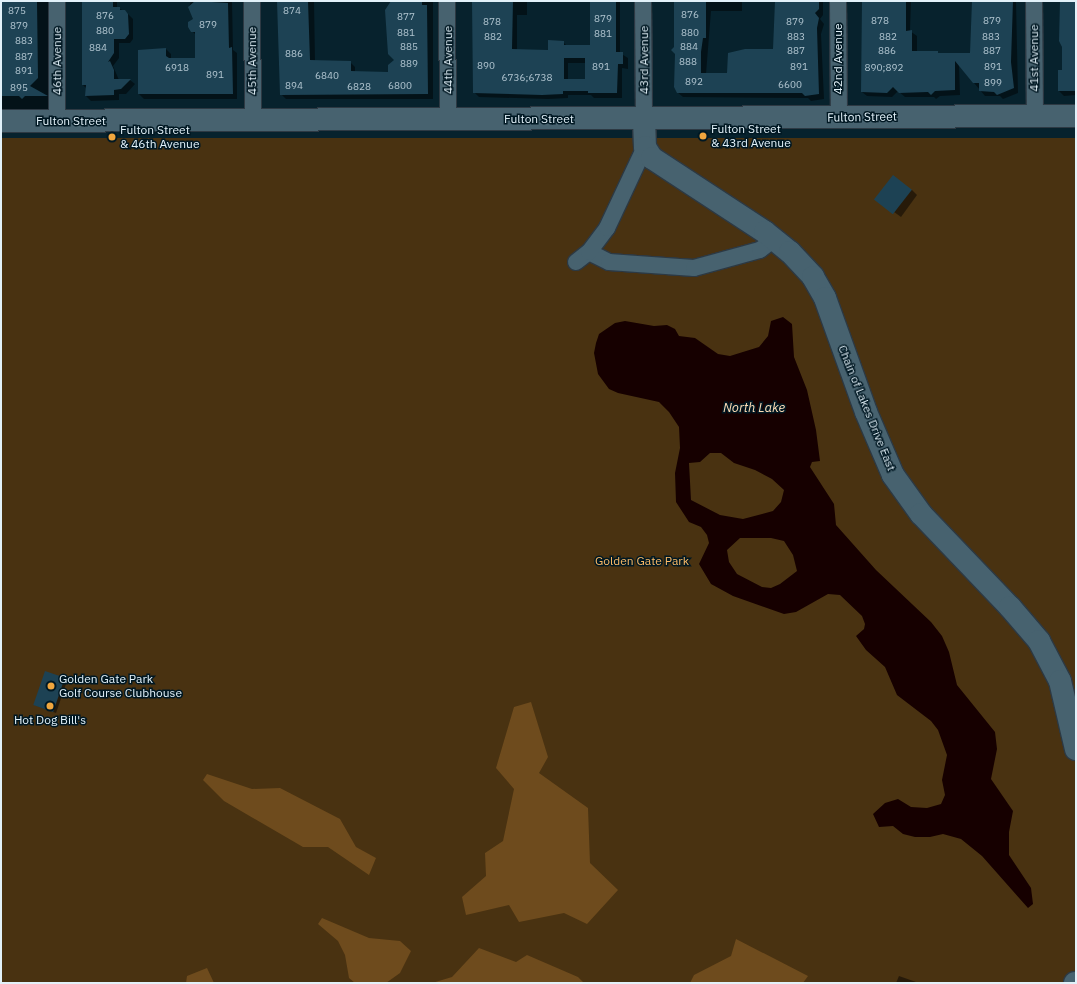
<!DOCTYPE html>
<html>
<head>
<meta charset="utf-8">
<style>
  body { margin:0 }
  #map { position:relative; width:1077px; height:984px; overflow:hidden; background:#07222d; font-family:"IBM Plex Sans",sans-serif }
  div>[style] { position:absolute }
  .green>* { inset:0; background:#493211; transform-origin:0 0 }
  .forest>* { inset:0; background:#6e4b1d }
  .water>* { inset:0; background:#160000 }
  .shadow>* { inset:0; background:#0007 }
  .building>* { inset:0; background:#1d4254; transform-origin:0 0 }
  .roads { filter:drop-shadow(1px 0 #2d3943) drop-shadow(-1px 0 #2d3943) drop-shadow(0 1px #2d3943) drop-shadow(0 -1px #2d3943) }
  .street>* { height:16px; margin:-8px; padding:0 8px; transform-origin:8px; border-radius:8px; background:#47626f }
  .secondary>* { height:22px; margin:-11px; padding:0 11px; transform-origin:11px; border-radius:11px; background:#47626f }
  .dots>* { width:11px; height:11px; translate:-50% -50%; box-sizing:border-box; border:2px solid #001823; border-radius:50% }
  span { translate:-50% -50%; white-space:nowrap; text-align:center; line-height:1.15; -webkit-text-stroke:3px #001823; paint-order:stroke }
  .number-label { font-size:10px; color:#b1c5d0 }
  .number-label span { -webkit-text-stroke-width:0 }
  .street-label { font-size:12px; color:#e2f1f9 }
  .poi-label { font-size:12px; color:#e2f1f9 }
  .left { translate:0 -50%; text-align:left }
  .park-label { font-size:12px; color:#febc67 }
  .water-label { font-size:13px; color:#fedcb5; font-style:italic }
  .frame { position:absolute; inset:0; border:2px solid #e2f1f9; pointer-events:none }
</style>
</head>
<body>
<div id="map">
  <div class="green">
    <div style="left:1076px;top:138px;width:845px;height:1075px;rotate:90deg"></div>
  </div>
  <div class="forest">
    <div style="clip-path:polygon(531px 702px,548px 757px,539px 773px,588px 808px,590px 863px,618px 890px,587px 924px,564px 913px,519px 922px,509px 905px,466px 915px,462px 897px,486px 876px,485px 853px,503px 841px,514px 789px,496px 768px,514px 707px)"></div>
    <div style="clip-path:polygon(207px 774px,252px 789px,280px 788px,340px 819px,356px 847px,376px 858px,369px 875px,328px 847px,303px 847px,224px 801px,203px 780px)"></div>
    <div style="clip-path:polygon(322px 918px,369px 938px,400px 941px,411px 951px,400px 973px,386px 983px,355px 983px,349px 978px,345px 955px,338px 941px,318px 924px)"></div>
    <div style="clip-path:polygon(736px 939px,808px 976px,803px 983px,690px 983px,694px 975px,731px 956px)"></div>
    <div style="clip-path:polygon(479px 948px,516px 962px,527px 955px,578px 977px,584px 983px,432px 983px,452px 977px)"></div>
    <div style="clip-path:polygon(207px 968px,214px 983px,186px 983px,187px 976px)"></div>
  </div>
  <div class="water">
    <div style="clip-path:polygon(evenodd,783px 317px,792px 324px,794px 357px,807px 390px,816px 430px,820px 461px,812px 462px,810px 467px,834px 504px,836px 525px,876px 570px,931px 622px,942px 636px,949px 652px,957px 685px,995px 732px,997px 749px,991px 779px,1013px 811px,1009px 832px,1009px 855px,1031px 888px,1033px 904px,1028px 908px,982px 856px,961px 839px,943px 834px,930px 837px,915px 837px,903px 834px,893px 826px,879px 827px,873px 814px,885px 803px,898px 799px,911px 807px,927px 808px,941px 804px,945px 795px,942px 780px,947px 755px,938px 730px,931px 721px,897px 695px,885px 667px,866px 650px,856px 636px,864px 629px,865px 624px,862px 616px,840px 595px,828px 594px,796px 612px,784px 614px,733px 596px,711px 584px,699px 564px,709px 543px,707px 535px,701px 527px,689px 522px,676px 502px,675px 473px,680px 448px,679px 427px,669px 412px,659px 402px,618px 393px,609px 389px,598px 374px,594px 353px,596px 343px,599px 334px,615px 323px,625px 321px,654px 326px,667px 325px,675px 329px,679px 336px,695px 338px,718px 354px,730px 356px,759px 347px,768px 336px,771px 321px,783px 317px,710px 453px,721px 453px,734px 463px,755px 470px,772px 479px,784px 490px,781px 502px,773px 511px,743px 519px,720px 515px,691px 500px,689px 463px,700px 462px,710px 453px,783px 317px,740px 538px,771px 538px,784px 541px,793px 555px,797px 571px,780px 584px,771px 588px,762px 587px,737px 574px,729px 562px,727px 550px,740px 538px)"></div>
  </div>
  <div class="shadow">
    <div style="clip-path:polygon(1px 1px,51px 1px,53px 94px,48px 99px,61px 111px,1px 111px)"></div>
    <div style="clip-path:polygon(82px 1px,117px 1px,117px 8px,125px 11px,133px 19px,133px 39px,130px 43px,119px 43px,119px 58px,113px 66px,119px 80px,130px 80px,135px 84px,126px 94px,119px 94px,119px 100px,91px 101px,86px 96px,86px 88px,83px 85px)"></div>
    <div style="clip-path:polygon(191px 1px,232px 1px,233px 50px,237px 53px,237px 99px,144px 99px,139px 94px,166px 49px,171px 54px,171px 59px,196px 59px,196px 35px,192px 31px,194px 20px,189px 7px)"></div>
    <div style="clip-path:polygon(278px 1px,314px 1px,315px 61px,350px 62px,355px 67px,355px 72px,389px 73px,395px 60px,392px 1px,433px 1px,433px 99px,286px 99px,281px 94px)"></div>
    <div style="clip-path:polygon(evenodd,474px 1px,527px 1px,527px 15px,517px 15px,517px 50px,549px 51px,563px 42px,567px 46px,591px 46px,591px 1px,620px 1px,620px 53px,628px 58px,628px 69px,622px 68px,622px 98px,594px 98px,591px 95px,568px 95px,568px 98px,548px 99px,479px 97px,474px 92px,474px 1px,568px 63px,586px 63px,586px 80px,568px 80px,568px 63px)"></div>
    <div style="clip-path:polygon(674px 1px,742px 1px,742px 11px,711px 11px,706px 74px,728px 74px,774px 50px,777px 1px,823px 1px,823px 15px,820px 19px,824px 24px,821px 34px,824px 99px,811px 101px,808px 98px,683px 97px,677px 92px)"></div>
    <div style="clip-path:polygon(862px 1px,911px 1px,910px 31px,917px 36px,917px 53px,971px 54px,973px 1px,1016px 1px,1018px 93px,1003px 99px,1000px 96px,985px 96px,959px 65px,960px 95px,940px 96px,936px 99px,934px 97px,905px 97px,898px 91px,892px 97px,867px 96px,862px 92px)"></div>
    <div style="clip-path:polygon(1060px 1px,1076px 1px,1076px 95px,1064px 96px,1059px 91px,1063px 71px)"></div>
    <div style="clip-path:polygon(912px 190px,917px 195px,901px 217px,876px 199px)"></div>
    <div style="clip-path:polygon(65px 679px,67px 681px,56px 713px,35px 705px)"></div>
    <div style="clip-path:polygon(899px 976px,916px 982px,917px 983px,896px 983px)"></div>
  </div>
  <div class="building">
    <div style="clip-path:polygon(1px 1px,37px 1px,38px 78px,30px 86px,48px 96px,25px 96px,22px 99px,19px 96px,1px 96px)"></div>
    <div style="clip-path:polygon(82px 1px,113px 1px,113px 7px,120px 7px,120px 10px,125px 10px,128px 14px,129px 34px,125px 39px,114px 39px,114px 53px,108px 62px,110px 61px,114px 70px,114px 79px,131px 79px,121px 89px,114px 90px,114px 95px,85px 96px,86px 85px,82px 85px)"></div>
    <div style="clip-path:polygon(195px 1px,228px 3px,229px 48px,232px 47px,233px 94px,138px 94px,138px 50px,166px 48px,166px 56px,169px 58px,195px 58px,195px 32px,191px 32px,188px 27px,188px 22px,193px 19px,188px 7px)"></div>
    <div style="clip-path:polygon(277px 1px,308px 1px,310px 60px,351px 61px,351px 71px,388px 72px,388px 65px,394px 60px,388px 54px,385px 10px,391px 1px,422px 1px,422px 5px,427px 5px,428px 94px,280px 95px)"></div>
    <div style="clip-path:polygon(evenodd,472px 1px,513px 1px,512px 49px,548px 50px,548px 40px,564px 41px,564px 45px,590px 45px,590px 1px,616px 1px,616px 52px,623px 52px,623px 64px,618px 64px,617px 93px,588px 93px,588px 91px,563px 91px,563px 94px,542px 95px,473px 93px,472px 1px,564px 58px,585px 58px,585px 79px,564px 79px,564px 58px)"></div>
    <div style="clip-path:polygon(674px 1px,706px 1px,706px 38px,703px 38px,701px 52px,701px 73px,727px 73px,728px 53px,745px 49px,773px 49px,775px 1px,819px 1px,819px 9px,815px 13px,819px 18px,817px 28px,819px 94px,805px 96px,802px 93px,677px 93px,674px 87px,675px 54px,671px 50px,674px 47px)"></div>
    <div style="clip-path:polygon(862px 1px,906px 1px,906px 31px,912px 30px,912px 51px,938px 51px,938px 53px,970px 53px,972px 1px,1013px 1px,1011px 62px,1014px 88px,997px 95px,994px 92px,979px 91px,979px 83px,973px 83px,955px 61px,955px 90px,935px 91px,931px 95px,928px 92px,899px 93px,893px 87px,887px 93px,861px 92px)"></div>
    <div style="clip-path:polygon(1060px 1px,1076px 1px,1076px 91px,1058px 91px,1058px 70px,1062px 70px,1062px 47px,1059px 41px)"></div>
    <div style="left:893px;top:175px;width:24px;height:31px;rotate:38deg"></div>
    <div style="left:45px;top:671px;width:21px;height:36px;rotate:19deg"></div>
  </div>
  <div class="roads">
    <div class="street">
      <div style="left:57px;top:1px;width:120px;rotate:90deg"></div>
      <div style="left:252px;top:1px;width:119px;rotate:89.5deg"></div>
      <div style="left:447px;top:1px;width:118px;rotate:89.5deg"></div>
      <div style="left:643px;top:1px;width:118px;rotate:89.5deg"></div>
      <div style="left:838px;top:1px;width:116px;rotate:89.5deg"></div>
      <div style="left:1034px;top:1px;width:115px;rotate:89.5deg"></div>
      <div style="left:589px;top:252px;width:22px;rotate:27deg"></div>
      <div style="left:609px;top:262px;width:85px;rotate:4deg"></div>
      <div style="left:694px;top:268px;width:68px;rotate:-15.3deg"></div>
      <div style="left:760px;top:250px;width:18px;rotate:-38deg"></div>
      <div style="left:576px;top:262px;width:16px;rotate:-38deg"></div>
      <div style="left:589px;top:252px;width:30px;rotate:-53deg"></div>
      <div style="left:607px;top:228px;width:89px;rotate:-64.9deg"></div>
    </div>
    <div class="secondary">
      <div style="left:644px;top:119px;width:28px;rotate:88deg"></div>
      <div style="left:645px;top:147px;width:13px;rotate:58deg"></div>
      <div style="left:652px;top:158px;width:135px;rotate:33.2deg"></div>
      <div style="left:765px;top:232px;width:32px;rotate:39deg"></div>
      <div style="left:790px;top:252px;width:34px;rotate:47deg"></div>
      <div style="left:813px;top:277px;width:24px;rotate:60deg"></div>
      <div style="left:825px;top:298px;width:121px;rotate:70.2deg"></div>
      <div style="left:866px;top:412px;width:69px;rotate:66.8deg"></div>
      <div style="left:893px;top:475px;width:48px;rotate:54.3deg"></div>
      <div style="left:921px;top:514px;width:129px;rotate:46.3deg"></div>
      <div style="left:1010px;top:607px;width:45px;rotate:49.5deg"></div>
      <div style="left:1039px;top:641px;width:45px;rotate:62.3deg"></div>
      <div style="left:1060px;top:681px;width:70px;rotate:76.8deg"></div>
      <div style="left:1px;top:121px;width:1075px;rotate:-0.27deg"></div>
      <div style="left:1075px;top:983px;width:1px"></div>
    </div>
  </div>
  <div class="dots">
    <div style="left:703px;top:136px;background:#f0a63e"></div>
    <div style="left:112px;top:137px;background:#f0a63e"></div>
    <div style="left:51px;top:686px;background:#f0a63e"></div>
    <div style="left:50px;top:706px;background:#f0a63e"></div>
  </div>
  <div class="number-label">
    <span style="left:17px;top:11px">875</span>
    <span style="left:292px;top:11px">874</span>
    <span style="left:690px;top:15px">876</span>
    <span style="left:105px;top:16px">876</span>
    <span style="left:406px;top:17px">877</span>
    <span style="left:603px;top:19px">879</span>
    <span style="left:880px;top:21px">878</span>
    <span style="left:992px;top:21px">879</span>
    <span style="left:492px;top:22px">878</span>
    <span style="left:795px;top:22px">879</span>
    <span style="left:208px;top:25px">879</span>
    <span style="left:19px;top:26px">879</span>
    <span style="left:105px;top:31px">880</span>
    <span style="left:406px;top:33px">881</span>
    <span style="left:690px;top:33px">880</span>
    <span style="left:603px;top:34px">881</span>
    <span style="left:493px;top:37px">882</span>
    <span style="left:796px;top:37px">883</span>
    <span style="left:888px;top:37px">882</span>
    <span style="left:991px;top:37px">883</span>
    <span style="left:24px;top:41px">883</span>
    <span style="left:409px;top:47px">885</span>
    <span style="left:689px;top:47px">884</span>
    <span style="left:98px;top:48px">884</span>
    <span style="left:796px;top:51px">887</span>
    <span style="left:887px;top:51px">886</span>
    <span style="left:992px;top:51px">887</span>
    <span style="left:294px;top:54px">886</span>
    <span style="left:24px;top:57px">887</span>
    <span style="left:688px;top:62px">888</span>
    <span style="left:409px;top:64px">889</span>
    <span style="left:486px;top:66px">890</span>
    <span style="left:601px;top:67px">891</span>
    <span style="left:799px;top:67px">891</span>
    <span style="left:993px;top:67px">891</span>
    <span style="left:177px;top:68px">6918</span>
    <span style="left:884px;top:68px">890;892</span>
    <span style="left:24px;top:71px">891</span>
    <span style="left:215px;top:75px">891</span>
    <span style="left:327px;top:76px">6840</span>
    <span style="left:527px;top:78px">6736;6738</span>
    <span style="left:694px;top:82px">892</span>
    <span style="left:993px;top:83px">899</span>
    <span style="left:790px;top:85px">6600</span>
    <span style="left:294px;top:86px">894</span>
    <span style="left:400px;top:86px">6800</span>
    <span style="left:359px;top:87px">6828</span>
    <span style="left:19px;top:88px">895</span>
  </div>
  <div class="street-label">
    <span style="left:1034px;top:58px;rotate:-90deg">41st Avenue</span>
    <span style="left:838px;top:59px;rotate:-90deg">42nd Avenue</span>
    <span style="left:448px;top:60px;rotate:-90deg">44th Avenue</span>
    <span style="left:644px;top:60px;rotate:-90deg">43rd Avenue</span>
    <span style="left:57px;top:61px;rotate:-90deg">46th Avenue</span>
    <span style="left:252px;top:61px;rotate:-90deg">45th Avenue</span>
    <span style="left:862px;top:117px;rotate:-1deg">Fulton Street</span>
    <span style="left:539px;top:119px">Fulton Street</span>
    <span style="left:71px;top:121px">Fulton Street</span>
    <span style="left:867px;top:408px;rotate:68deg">Chain of Lakes Drive East</span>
  </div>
  <div class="poi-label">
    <span class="left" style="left:711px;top:136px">Fulton Street<br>&amp; 43rd Avenue</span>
    <span class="left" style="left:120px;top:137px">Fulton Street<br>&amp; 46th Avenue</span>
    <span class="left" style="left:59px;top:686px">Golden Gate Park<br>Golf Course Clubhouse</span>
    <span style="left:50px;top:720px">Hot Dog Bill's</span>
  </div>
  <div class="park-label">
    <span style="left:642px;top:561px">Golden Gate Park</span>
  </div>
  <div class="water-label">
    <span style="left:754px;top:408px">North Lake</span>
  </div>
  <div class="frame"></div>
</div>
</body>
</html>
